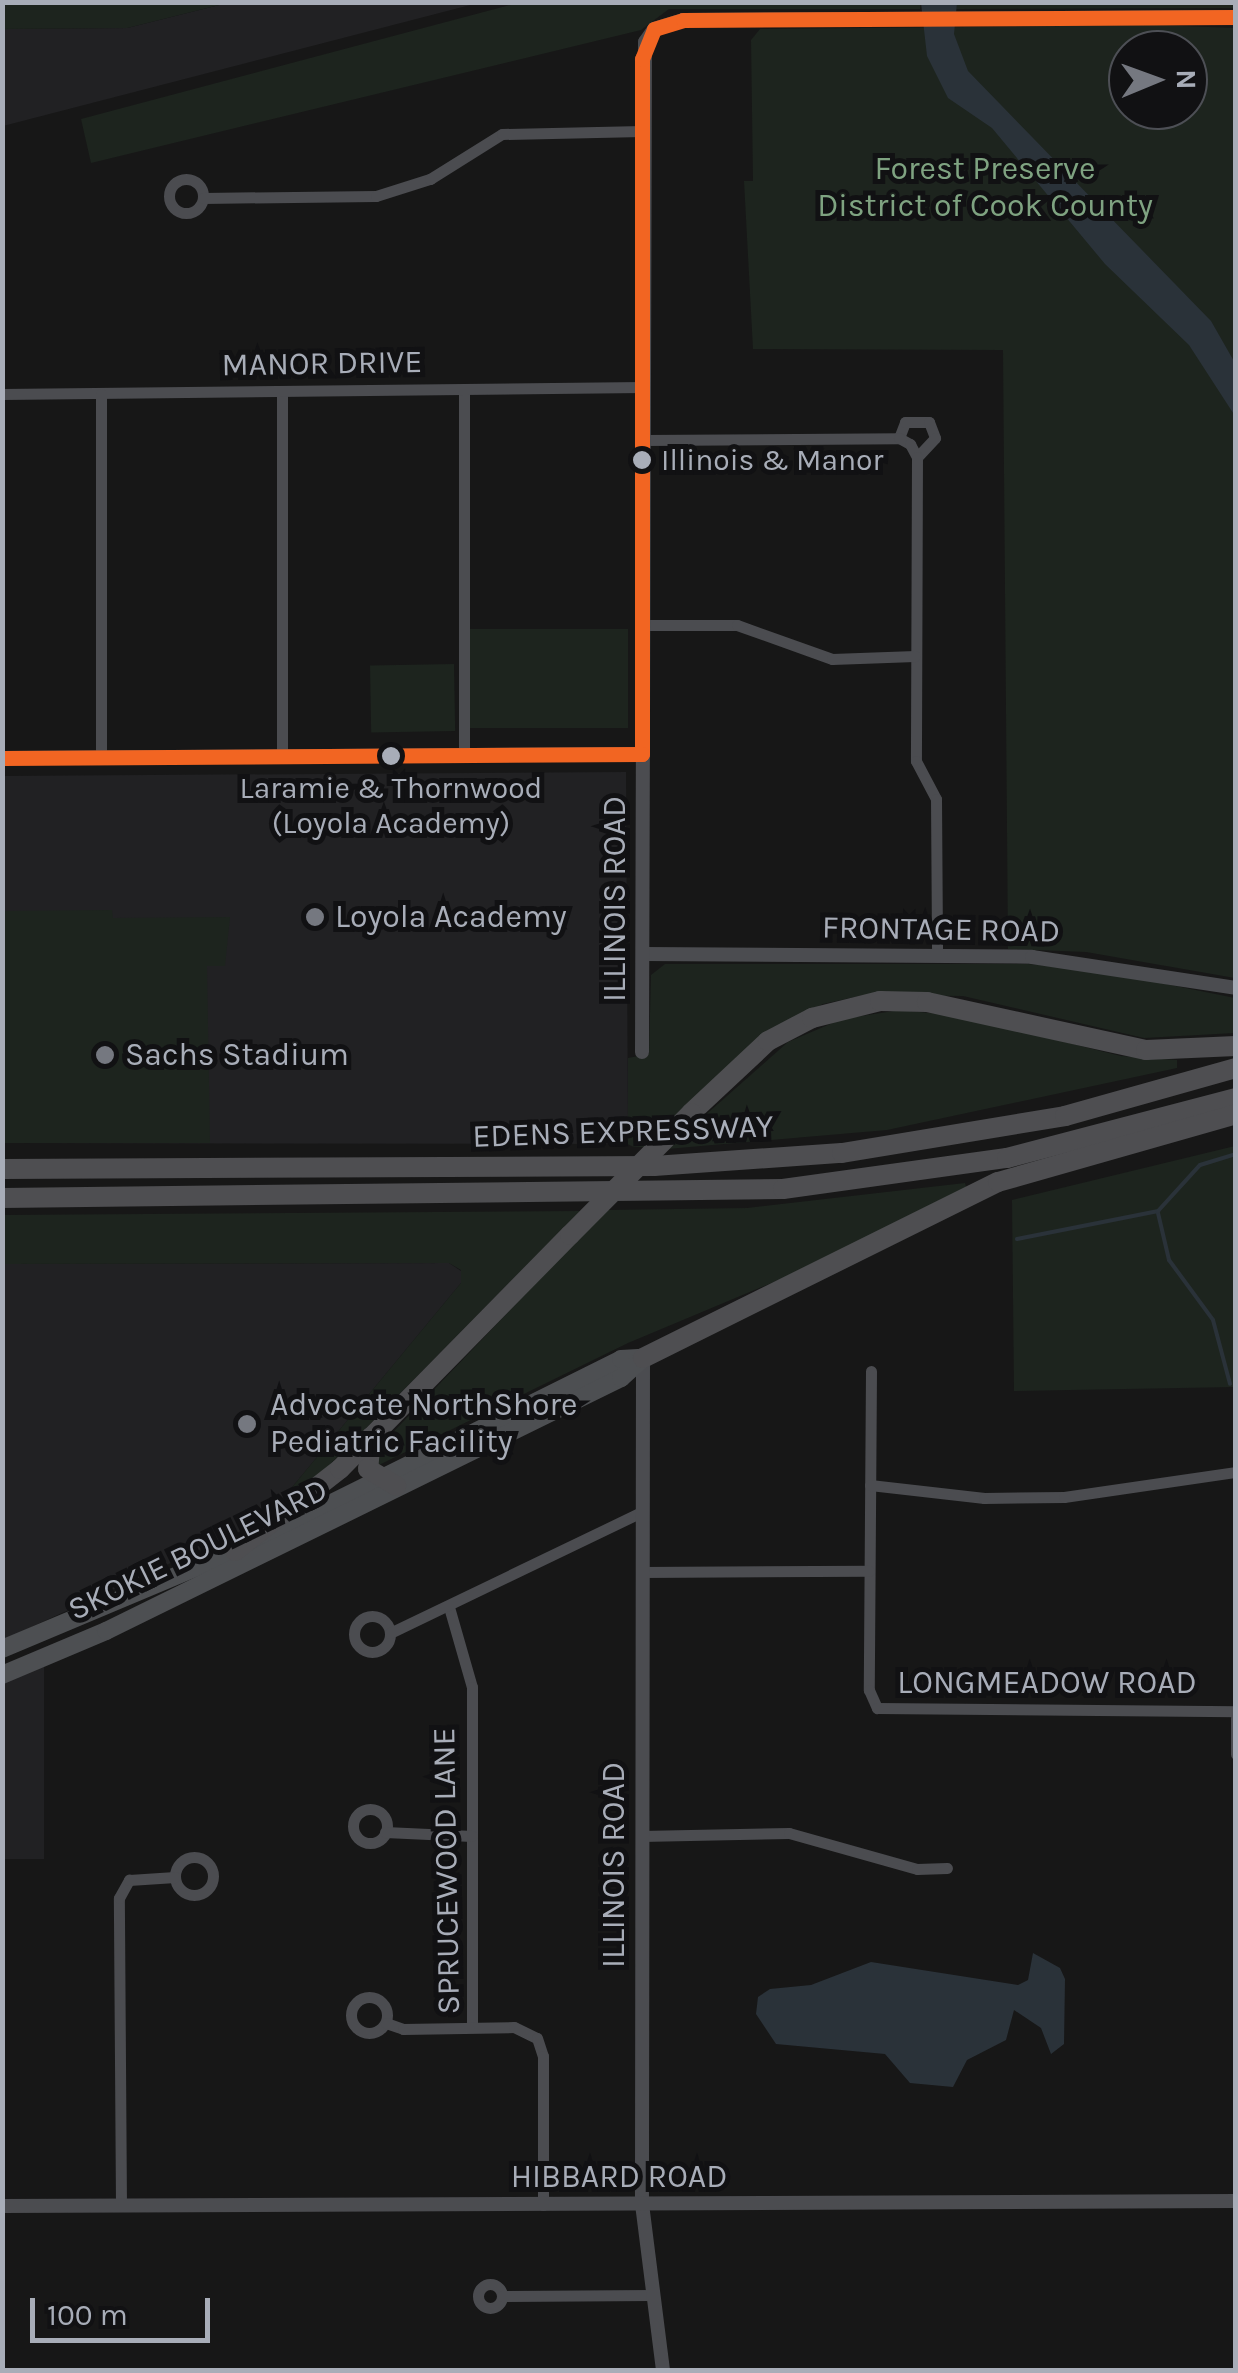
<!DOCTYPE html>
<html>
<head>
<meta charset="utf-8">
<style>
  body { margin:0 }
  #map { position:relative; width:1238px; height:2373px; overflow:hidden; background:#171717; font-family:Karla,sans-serif }
  div>[style] { position:absolute }
  .built>* { inset:0; background:#212123; transform-origin:0 0 }
  .green>* { inset:0; background:#1d241e; transform-origin:0 0 }
  .water>* { inset:0; background:#2a3239 }
  .stream>* { height:4px; margin:-2px; padding:0 2px; transform-origin:2px; border-radius:2px; background:#2a3239 }
  .minor>* { height:11px; margin:-5.5px; padding:0 5.5px; transform-origin:5.5px; border-radius:5.5px; background:#4b4c50 }
  .minor>.ring { margin:-5.5px; padding:0; box-sizing:content-box; background:none; border:11px solid #4b4c50; border-radius:50% }
  .tertiary>* { height:14px; margin:-7px; padding:0 7px; transform-origin:7px; border-radius:7px; background:#4b4c50 }
  .primary>* { height:18px; margin:-9px; padding:0 9px; transform-origin:9px; border-radius:9px; background:#4d4f52 }
  .motorway>* { height:20px; margin:-10px; padding:0 10px; transform-origin:10px; border-radius:10px; background:#4e4e51 }
  .motorway-bridge>* { height:20px; margin:-10px; padding:0 10px; transform-origin:10px; border-radius:10px; background:#4e4e51 }
  .bus-1>* { height:15px; margin:-7.5px; padding:0 7.5px; transform-origin:7.5px; border-radius:7.5px; background:#f26522 }
  .dots>* { width:28px; height:28px; translate:-50% -50%; box-sizing:border-box; border:5px solid #111113; border-radius:50% }
  span { translate:-50% -50%; white-space:nowrap; text-align:center; line-height:1.15; -webkit-text-stroke:10px #111113; paint-order:stroke }
  .bus-label { font-size:30px; color:#a8adb8 }
  .left { translate:0 -50%; text-align:left }
  .park-label { font-size:32px; color:#7fa381 }
  .street-label { font-size:32px; color:#a8adb8 }
  .poi-label { font-size:32px; color:#a8adb8 }
  .frame { position:absolute; inset:0; border:5px solid #a8adb8; pointer-events:none }
  .north { position:absolute; left:1108px; top:30px; width:100px; height:100px; box-sizing:border-box; background:#111113; border:2px solid #4d4f55; border-radius:50%; rotate:89deg; font-size:28px; font-weight:700; line-height:40px; text-align:center; color:#a8adb8 }
  .north::after { content:''; display:block; margin:auto; width:35px; height:45px; background:#757880; clip-path:polygon(50% 0,100% 100%,50% 72%,0 100%) }
  .scale { position:absolute; left:30px; top:2298px; width:180px; height:45px; box-sizing:border-box; border:5px solid #a8adb8; border-top:0; padding-left:12px; font-size:30px; line-height:35px; white-space:nowrap; color:#a8adb8; -webkit-text-stroke:8px #111113; paint-order:stroke }
</style>
</head>
<body>
<div id="map">
  <div class="built">
    <div style="clip-path:polygon(227px 3px,478px 3px,3px 126px,3px 29px,127px 28px)"></div>
    <div style="clip-path:polygon(626px 772px,628px 1131px,614px 1144px,3px 1143px,2px 776px)"></div>
    <div style="clip-path:polygon(449px 1263px,461px 1271px,461px 1283px,265px 1520px,3px 1640px,3px 1264px)"></div>
    <div style="left:44px;top:1664px;width:195px;height:44px;rotate:90deg"></div>
  </div>
  <div class="green">
    <div style="clip-path:polygon(957px 2px,1236px 3px,1235px 8px,956px 9px)"></div>
    <div style="clip-path:polygon(2px 3px,3px 2px,227px 3px,127px 28px,3px 29px)"></div>
    <div style="clip-path:polygon(518px 3px,921px 3px,920px 9px,669px 9px,641px 30px,91px 163px,81px 119px)"></div>
    <div style="clip-path:polygon(evenodd,1156px 25px,1235px 28px,1235px 978px,1086px 952px,1008px 949px,1003px 350px,753px 349px,744px 181px,753px 181px,751px 40px,760px 29px,1156px 25px,1128px 50px,1188px 50px,1188px 110px,1128px 110px,1128px 50px)"></div>
    <div style="left:628px;top:629px;width:99px;height:158px;rotate:90deg"></div>
    <div style="left:454px;top:664px;width:67px;height:84px;rotate:89deg"></div>
    <div style="clip-path:polygon(112px 910px,113px 918px,230px 917px,225px 966px,207px 966px,210px 1143px,3px 1143px,3px 911px)"></div>
    <div style="clip-path:polygon(665px 964px,1028px 964px,1102px 971px,1235px 998px,1235px 1033px,1144px 1038px,963px 996px,864px 995px,823px 1004px,772px 1028px,644px 1147px,634px 1147px,618px 1140px,628px 1131px,628px 1058px,649px 1054px,651px 975px)"></div>
    <div style="clip-path:polygon(900px 1010px,959px 1016px,1121px 1056px,1177px 1060px,1177px 1068px,887px 1130px,667px 1149px,788px 1042px,842px 1019px)"></div>
    <div style="clip-path:polygon(1235px 1146px,1235px 1387px,1014px 1391px,1012px 1200px)"></div>
    <div style="clip-path:polygon(965px 1183px,967px 1190px,812px 1266px,628px 1343px,377px 1466px,377px 1449px,606px 1210px,747px 1208px)"></div>
    <div style="clip-path:polygon(580px 1211px,287px 1508px,265px 1520px,461px 1283px,461px 1270px,449px 1263px,3px 1264px,2px 1215px)"></div>
  </div>
  <div class="water">
    <div style="clip-path:polygon(921px 3px,957px 3px,954px 34px,968px 71px,1211px 321px,1235px 363px,1235px 416px,1189px 345px,1105px 264px,992px 128px,948px 98px,927px 56px)"></div>
    <div style="clip-path:polygon(1033px 1953px,1060px 1968px,1065px 1979px,1064px 2044px,1051px 2054px,1041px 2028px,1014px 2010px,1006px 2040px,967px 2060px,953px 2087px,910px 2083px,885px 2054px,776px 2044px,756px 2014px,758px 1997px,770px 1989px,811px 1985px,871px 1962px,1018px 1985px,1028px 1980px)"></div>
  </div>
  <div class="stream">
    <div style="left:1158px;top:1213px;width:48px;rotate:76.8deg"></div>
    <div style="left:1169px;top:1260px;width:74px;rotate:53.7deg"></div>
    <div style="left:1213px;top:1320px;width:66px;rotate:75.1deg"></div>
    <div style="left:1017px;top:1239px;width:144px;rotate:-11.2deg"></div>
    <div style="left:1158px;top:1211px;width:62px;rotate:-47.6deg"></div>
    <div style="left:1200px;top:1165px;width:38px;rotate:-17deg"></div>
  </div>
  <div class="minor">
    <div class="ring" style="left:169px;top:179px;width:23px;height:23px"></div>
    <div style="left:203px;top:198px;width:173px;rotate:-0.7deg"></div>
    <div style="left:376px;top:196px;width:57px;rotate:-17.5deg"></div>
    <div style="left:430px;top:179px;width:85px;rotate:-32deg"></div>
    <div style="left:502px;top:134px;width:140px;rotate:-1.2deg"></div>
    <div style="left:464px;top:390px;width:366px;rotate:90deg"></div>
    <div style="left:282px;top:392px;width:365px;rotate:90deg"></div>
    <div style="left:2px;top:394px;width:641px;rotate:-0.63deg"></div>
    <div style="left:101px;top:394px;width:364px;rotate:90deg"></div>
    <div style="left:899px;top:438px;width:17px;rotate:-69deg"></div>
    <div style="left:905px;top:422px;width:24px"></div>
    <div style="left:929px;top:422px;width:17px;rotate:69deg"></div>
    <div style="left:935px;top:438px;width:26px;rotate:133deg"></div>
    <div style="left:644px;top:440px;width:255px;rotate:-0.4deg"></div>
    <div style="left:899px;top:438px;width:13px;rotate:29deg"></div>
    <div style="left:910px;top:444px;width:15px;rotate:62deg"></div>
    <div style="left:917px;top:457px;width:304px;rotate:90.2deg"></div>
    <div style="left:916px;top:761px;width:43px;rotate:62.2deg"></div>
    <div style="left:936px;top:799px;width:156px;rotate:89.6deg"></div>
    <div style="left:644px;top:625px;width:93px"></div>
    <div style="left:737px;top:625px;width:101px;rotate:19.7deg"></div>
    <div style="left:832px;top:659px;width:83px;rotate:-2.1deg"></div>
    <div style="left:871px;top:1371px;width:319px;rotate:90.4deg"></div>
    <div style="left:869px;top:1690px;width:20px;rotate:66deg"></div>
    <div style="left:877px;top:1708px;width:359px;rotate:0.5deg"></div>
    <div style="left:870px;top:1485px;width:115px;rotate:6.5deg"></div>
    <div style="left:984px;top:1498px;width:80px;rotate:-0.7deg"></div>
    <div style="left:1064px;top:1497px;width:174px;rotate:-8.3deg"></div>
    <div style="left:641px;top:1572px;width:228px;rotate:-0.3deg"></div>
    <div style="left:449px;top:1607px;width:83px;rotate:74deg"></div>
    <div style="left:472px;top:1687px;width:340px;rotate:90deg"></div>
    <div class="ring" style="left:354px;top:1616px;width:25px;height:25px"></div>
    <div style="left:390px;top:1633px;width:279px;rotate:-25.7deg"></div>
    <div style="left:1236px;top:1718px;width:36px;rotate:90deg"></div>
    <div class="ring" style="left:353px;top:1809px;width:23px;height:23px"></div>
    <div style="left:385px;top:1832px;width:87px;rotate:2.6deg"></div>
    <div style="left:641px;top:1836px;width:148px;rotate:-1.2deg"></div>
    <div style="left:789px;top:1833px;width:133px;rotate:15.7deg"></div>
    <div style="left:917px;top:1869px;width:30px;rotate:-2deg"></div>
    <div class="ring" style="left:175px;top:1857px;width:27px;height:27px"></div>
    <div class="ring" style="left:351px;top:1997px;width:25px;height:25px"></div>
    <div style="left:386px;top:2023px;width:18px;rotate:19deg"></div>
    <div style="left:403px;top:2029px;width:111px;rotate:-1deg"></div>
    <div style="left:514px;top:2027px;width:25px;rotate:26deg"></div>
    <div style="left:537px;top:2038px;width:19px;rotate:72deg"></div>
    <div style="left:543px;top:2056px;width:149px;rotate:90deg"></div>
    <div style="left:121px;top:2206px;width:308px;rotate:-90.4deg"></div>
    <div style="left:119px;top:1898px;width:21px;rotate:-61deg"></div>
    <div style="left:129px;top:1880px;width:46px;rotate:-3.7deg"></div>
    <div class="ring" style="left:478px;top:2284px;width:13px;height:13px"></div>
    <div style="left:502px;top:2296px;width:150px;rotate:-0.4deg"></div>
  </div>
  <div class="tertiary">
    <div style="left:2px;top:758px;width:640px;rotate:-0.36deg"></div>
    <div style="left:644px;top:954px;width:388px;rotate:0.4deg"></div>
    <div style="left:1032px;top:957px;width:206px;rotate:8.6deg"></div>
    <div style="left:642px;top:1052px;width:1010px;rotate:-89.83deg"></div>
    <div style="left:645px;top:42px;width:16px;rotate:-55deg"></div>
    <div style="left:654px;top:29px;width:30px;rotate:-17deg"></div>
    <div style="left:683px;top:20px;width:553px;rotate:-0.31deg"></div>
    <div style="left:643px;top:1358px;width:846px;rotate:90.07deg"></div>
    <div style="left:642px;top:2204px;width:167px;rotate:82.8deg"></div>
    <div style="left:2px;top:2206px;width:1234px;rotate:-0.23deg"></div>
  </div>
  <div class="primary">
    <div style="left:2px;top:1649px;width:253px;rotate:-22.8deg"></div>
    <div style="left:235px;top:1551px;width:431px;rotate:-26.4deg"></div>
    <div style="left:621px;top:1359px;width:22px;rotate:-3deg"></div>
    <div style="left:2px;top:1675px;width:113px;rotate:-22.9deg"></div>
    <div style="left:106px;top:1631px;width:574px;rotate:-26.16deg"></div>
    <div style="left:621px;top:1378px;width:30px;rotate:-42deg"></div>
  </div>
  <div class="motorway">
    <div style="left:691px;top:1113px;width:105px;rotate:-43.1deg"></div>
    <div style="left:768px;top:1041px;width:50px;rotate:-27.6deg"></div>
    <div style="left:812px;top:1018px;width:70px;rotate:-14deg"></div>
    <div style="left:880px;top:1001px;width:47px;rotate:1.2deg"></div>
    <div style="left:927px;top:1002px;width:224px;rotate:12.4deg"></div>
    <div style="left:1146px;top:1050px;width:90px;rotate:-2.5deg"></div>
    <div style="left:2px;top:1169px;width:652px;rotate:-0.26deg"></div>
    <div style="left:654px;top:1166px;width:188px;rotate:-4deg"></div>
    <div style="left:842px;top:1153px;width:226px;rotate:-9.4deg"></div>
    <div style="left:1065px;top:1116px;width:178px;rotate:-15.7deg"></div>
    <div style="left:2px;top:1198px;width:781px;rotate:-0.66deg"></div>
    <div style="left:783px;top:1189px;width:226px;rotate:-7.9deg"></div>
    <div style="left:1007px;top:1158px;width:237px;rotate:-14.7deg"></div>
    <div style="left:643px;top:1358px;width:396px;rotate:-26.4deg"></div>
    <div style="left:998px;top:1182px;width:248px;rotate:-15.9deg"></div>
    <div style="left:371px;top:1437px;width:32px;rotate:95deg"></div>
    <div style="left:368px;top:1469px;width:33px;rotate:31deg"></div>
    <div style="left:235px;top:1551px;width:133px;rotate:-38deg"></div>
    <div style="left:340px;top:1469px;width:328px;rotate:-45.5deg"></div>
  </div>
  <div class="motorway-bridge">
    <div style="left:570px;top:1235px;width:172px;rotate:-45.2deg"></div>
  </div>
  <div class="bus-1">
    <div style="left:642px;top:754px;width:695px;rotate:-90deg"></div>
    <div style="left:642px;top:59px;width:32px;rotate:-68deg"></div>
    <div style="left:654px;top:29px;width:30px;rotate:-17deg"></div>
    <div style="left:683px;top:20px;width:553px;rotate:-0.31deg"></div>
    <div style="left:2px;top:758px;width:640px;rotate:-0.36deg"></div>
  </div>
  <div class="dots">
    <div style="left:642px;top:460px;background:#a8adb8"></div>
    <div style="left:391px;top:756px;background:#a8adb8"></div>
    <div style="left:315px;top:917px;background:#757880"></div>
    <div style="left:105px;top:1055px;background:#757880"></div>
    <div style="left:247px;top:1424px;background:#757880"></div>
  </div>
  <div class="bus-label">
    <span class="left" style="left:661px;top:460px">Illinois &amp; Manor</span>
    <span style="left:391px;top:805px">Laramie &amp; Thornwood<br>(Loyola Academy)</span>
  </div>
  <div class="park-label">
    <span style="left:985px;top:188px">Forest Preserve<br>District of Cook County</span>
  </div>
  <div class="street-label">
    <span style="left:322px;top:364px;rotate:-1deg">MANOR DRIVE</span>
    <span style="left:615px;top:899px;rotate:-90deg">ILLINOIS ROAD</span>
    <span style="left:941px;top:930px;rotate:1deg">FRONTAGE ROAD</span>
    <span style="left:623px;top:1132px;rotate:-2deg">EDENS EXPRESSWAY</span>
    <span style="left:198px;top:1550px;rotate:-26deg">SKOKIE BOULEVARD</span>
    <span style="left:1047px;top:1683px">LONGMEADOW ROAD</span>
    <span style="left:614px;top:1865px;rotate:-90deg">ILLINOIS ROAD</span>
    <span style="left:447px;top:1871px;rotate:-91deg">SPRUCEWOOD LANE</span>
    <span style="left:619px;top:2177px">HIBBARD ROAD</span>
  </div>
  <div class="poi-label">
    <span class="left" style="left:335px;top:917px">Loyola Academy</span>
    <span class="left" style="left:125px;top:1055px">Sachs Stadium</span>
    <span class="left" style="left:270px;top:1424px">Advocate NorthShore<br>Pediatric Facility</span>
  </div>
  <div class="frame"></div>
  <div class="north">N</div>
  <div class="scale">100 m</div>
</div>
</body>
</html>
